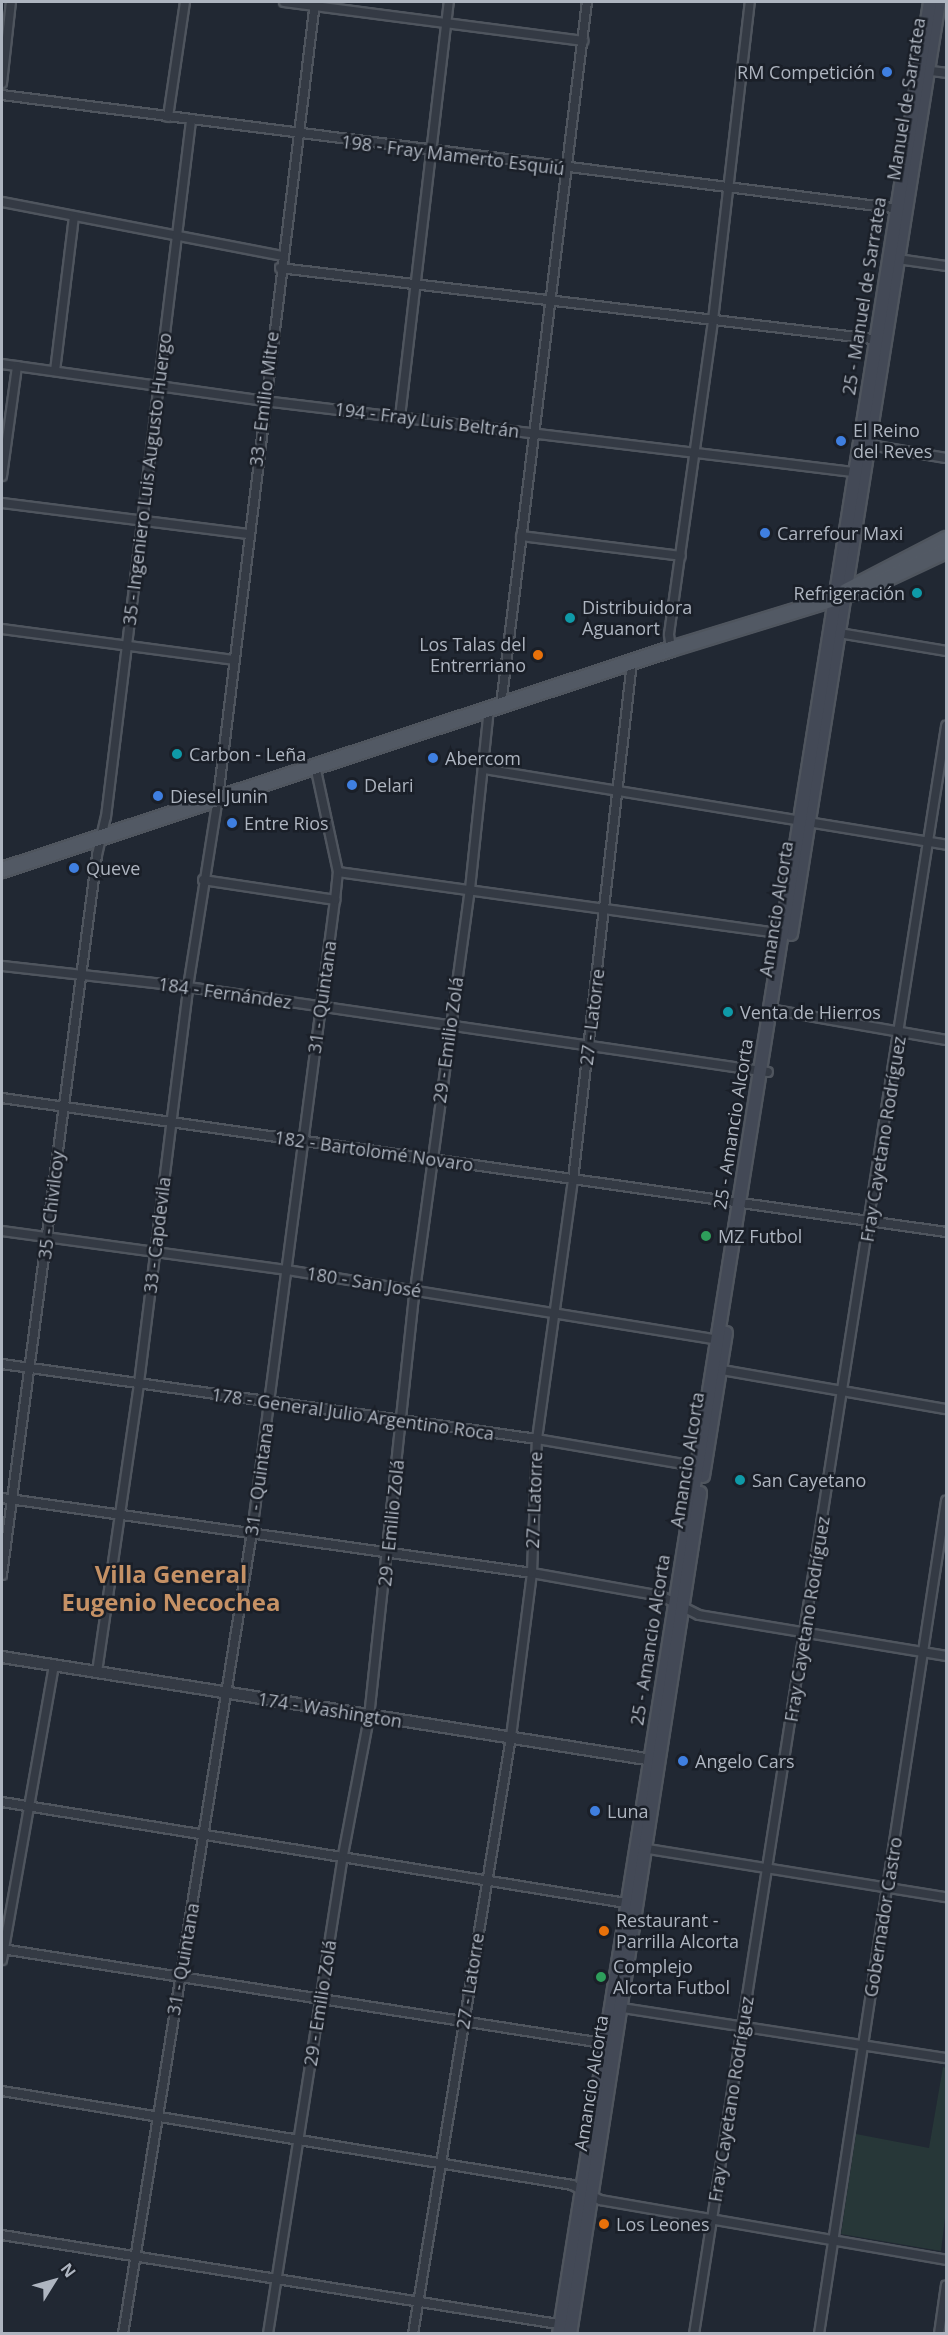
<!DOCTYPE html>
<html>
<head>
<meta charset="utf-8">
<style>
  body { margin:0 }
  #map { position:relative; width:948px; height:2335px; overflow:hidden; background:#212833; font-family:"Open Sans",sans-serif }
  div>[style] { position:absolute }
  .green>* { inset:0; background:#273738 }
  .roads { filter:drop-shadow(2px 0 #4f555e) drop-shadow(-2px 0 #4f555e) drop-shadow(0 2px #4f555e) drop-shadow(0 -2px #4f555e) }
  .minor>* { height:8px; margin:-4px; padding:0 4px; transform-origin:4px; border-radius:4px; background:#343a44 }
  .tertiary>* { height:10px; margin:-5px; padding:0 5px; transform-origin:5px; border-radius:5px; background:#343a44 }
  .secondary>* { height:12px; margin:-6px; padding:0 6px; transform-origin:6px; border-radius:6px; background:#434956 }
  .primary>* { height:14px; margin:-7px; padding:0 7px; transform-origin:7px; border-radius:7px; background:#525964 }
  .dots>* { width:16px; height:16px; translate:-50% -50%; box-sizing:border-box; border:3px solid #1a1f28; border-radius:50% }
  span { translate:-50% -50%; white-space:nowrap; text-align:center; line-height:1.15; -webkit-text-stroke:5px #1a1f28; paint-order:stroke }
  .poi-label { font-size:18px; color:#aeb5c0 }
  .right { translate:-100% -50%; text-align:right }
  .left { translate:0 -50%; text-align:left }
  .street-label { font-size:18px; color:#aeb5c0 }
  .district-label { font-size:24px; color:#c59165; font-weight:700 }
  .frame { position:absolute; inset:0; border:3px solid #aeb5c0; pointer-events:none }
  .north { position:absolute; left:24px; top:2251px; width:60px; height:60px; -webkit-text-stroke:4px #1a1f28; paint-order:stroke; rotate:53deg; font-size:16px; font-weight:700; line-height:24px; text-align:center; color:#aeb5c0 }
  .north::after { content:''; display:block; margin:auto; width:21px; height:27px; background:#aeb5c0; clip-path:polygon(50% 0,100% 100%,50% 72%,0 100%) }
</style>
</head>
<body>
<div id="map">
  <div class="green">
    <div style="clip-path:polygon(943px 2067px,946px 2068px,946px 2210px,941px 2251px,841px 2234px,856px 2134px,929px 2148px)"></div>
  </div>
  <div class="roads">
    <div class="minor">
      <div style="left:284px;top:2px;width:302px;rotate:7.4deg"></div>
      <div style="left:923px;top:70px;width:23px;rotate:7deg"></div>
      <div style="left:2px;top:83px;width:81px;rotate:-83.7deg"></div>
      <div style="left:2px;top:95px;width:905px;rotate:7.23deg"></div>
      <div style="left:168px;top:117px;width:116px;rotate:-81.6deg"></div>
      <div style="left:2px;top:202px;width:285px;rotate:10.9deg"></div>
      <div style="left:898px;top:259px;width:49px;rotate:8.3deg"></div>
      <div style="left:280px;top:268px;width:605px;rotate:6.83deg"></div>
      <div style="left:2px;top:364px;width:265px;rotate:8deg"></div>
      <div style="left:264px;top:401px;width:593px;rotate:6.87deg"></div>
      <div style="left:55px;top:371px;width:156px;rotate:-83deg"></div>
      <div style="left:400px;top:417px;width:418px;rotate:-83.3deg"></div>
      <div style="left:864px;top:444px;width:83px;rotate:9.7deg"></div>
      <div style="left:2px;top:476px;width:111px;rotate:-82.2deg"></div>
      <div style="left:2px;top:503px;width:248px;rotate:7.2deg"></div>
      <div style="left:521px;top:536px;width:161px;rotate:7.1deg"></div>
      <div style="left:2px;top:629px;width:233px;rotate:7.6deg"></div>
      <div style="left:839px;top:633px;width:109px;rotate:9.5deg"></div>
      <div style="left:671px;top:649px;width:15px;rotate:-98deg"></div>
      <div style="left:669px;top:634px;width:317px;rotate:-82deg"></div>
      <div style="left:713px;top:320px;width:320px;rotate:-83.4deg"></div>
      <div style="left:501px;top:705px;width:708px;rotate:-83.03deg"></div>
      <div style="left:484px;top:769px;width:468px;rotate:9.3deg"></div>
      <div style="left:338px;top:872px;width:452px;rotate:7.9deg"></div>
      <div style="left:203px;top:880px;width:134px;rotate:8.6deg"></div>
      <div style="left:2px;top:966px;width:187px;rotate:6.4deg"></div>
      <div style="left:188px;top:987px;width:586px;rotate:8.34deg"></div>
      <div style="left:769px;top:1009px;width:180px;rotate:9.9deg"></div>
      <div style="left:2px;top:1098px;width:953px;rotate:8.08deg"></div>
      <div style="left:2px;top:1231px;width:288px;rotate:7.8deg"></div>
      <div style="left:287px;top:1270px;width:440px;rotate:9.2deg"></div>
      <div style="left:2px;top:1364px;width:540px;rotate:7.98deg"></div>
      <div style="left:537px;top:1439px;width:165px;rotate:9.7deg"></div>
      <div style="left:716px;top:1369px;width:233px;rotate:9.9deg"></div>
      <div style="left:2px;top:1498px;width:535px;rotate:8.05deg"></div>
      <div style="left:532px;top:1573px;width:131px;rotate:10.1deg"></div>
      <div style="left:661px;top:1596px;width:42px;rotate:26.6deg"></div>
      <div style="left:699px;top:1615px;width:250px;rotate:9.4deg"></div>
      <div style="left:2px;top:1575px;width:726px;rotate:-82.48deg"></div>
      <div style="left:97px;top:855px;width:39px;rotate:-77deg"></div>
      <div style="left:106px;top:817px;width:701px;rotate:-83.04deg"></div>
      <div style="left:97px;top:1672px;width:292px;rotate:-81.7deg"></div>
      <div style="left:139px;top:1383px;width:399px;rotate:-82.9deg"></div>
      <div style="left:188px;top:987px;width:191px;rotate:-81deg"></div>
      <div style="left:218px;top:798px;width:802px;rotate:-83.05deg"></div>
      <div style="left:2px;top:1802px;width:638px;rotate:9.2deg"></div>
      <div style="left:642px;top:1848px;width:308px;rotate:9.2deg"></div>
      <div style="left:2px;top:1949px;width:614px;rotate:8.9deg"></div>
      <div style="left:2px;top:1960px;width:300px;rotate:-80deg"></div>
      <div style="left:616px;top:2007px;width:334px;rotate:8.8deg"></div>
      <div style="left:2px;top:2091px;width:578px;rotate:9.36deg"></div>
      <div style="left:572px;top:2185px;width:32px;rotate:28deg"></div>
      <div style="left:600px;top:2200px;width:351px;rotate:9.8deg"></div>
      <div style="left:2px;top:2235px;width:569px;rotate:9.1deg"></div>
      <div style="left:123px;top:2334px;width:812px;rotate:-80.86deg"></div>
      <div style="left:252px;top:1532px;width:637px;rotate:-82.52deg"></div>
      <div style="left:335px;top:900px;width:28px;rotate:-84deg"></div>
      <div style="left:338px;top:872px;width:108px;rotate:-102.2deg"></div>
      <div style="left:268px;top:2334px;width:485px;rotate:-81.1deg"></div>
      <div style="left:343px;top:1855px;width:140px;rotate:-79.3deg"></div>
      <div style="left:369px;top:1717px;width:429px;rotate:-83.9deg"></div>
      <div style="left:415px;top:1290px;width:405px;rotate:-82.2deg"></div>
      <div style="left:470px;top:889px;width:182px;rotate:-84deg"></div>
      <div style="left:413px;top:2334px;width:605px;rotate:-80.68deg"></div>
      <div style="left:511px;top:1737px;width:165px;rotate:-82.7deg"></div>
      <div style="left:532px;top:1573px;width:134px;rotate:-87.9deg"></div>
      <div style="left:537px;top:1439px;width:261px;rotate:-82.1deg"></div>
      <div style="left:573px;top:1180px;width:521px;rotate:-83.5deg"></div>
      <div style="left:694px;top:2334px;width:1628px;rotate:-81.09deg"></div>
      <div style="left:819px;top:2334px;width:843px;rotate:-81.33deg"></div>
      <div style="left:939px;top:2334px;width:49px;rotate:-81.9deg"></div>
    </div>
    <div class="tertiary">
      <div style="left:2px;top:1657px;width:665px;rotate:9deg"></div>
    </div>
    <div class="secondary">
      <div style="left:791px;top:934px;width:944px;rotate:-80.98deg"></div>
      <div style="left:703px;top:1476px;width:145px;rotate:-80.9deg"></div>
      <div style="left:559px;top:2334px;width:2361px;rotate:-80.96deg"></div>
      <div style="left:570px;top:2334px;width:851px;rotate:-81.21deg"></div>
    </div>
    <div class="primary">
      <div style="left:846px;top:591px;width:113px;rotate:-27.5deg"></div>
      <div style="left:2px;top:870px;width:705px;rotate:-18.28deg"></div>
      <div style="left:671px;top:649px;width:201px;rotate:-17.1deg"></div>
      <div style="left:863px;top:590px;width:92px;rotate:-25.2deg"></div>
    </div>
  </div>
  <div class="dots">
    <div style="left:887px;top:72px;background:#3f7fe0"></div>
    <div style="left:841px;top:441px;background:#3f7fe0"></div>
    <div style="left:765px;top:533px;background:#3f7fe0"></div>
    <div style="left:917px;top:593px;background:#0f9aa8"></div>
    <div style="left:570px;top:618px;background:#0f9aa8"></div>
    <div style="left:538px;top:655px;background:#e8710a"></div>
    <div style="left:177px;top:754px;background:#0f9aa8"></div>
    <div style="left:433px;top:758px;background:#3f7fe0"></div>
    <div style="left:352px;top:785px;background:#3f7fe0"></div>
    <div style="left:158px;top:796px;background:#3f7fe0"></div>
    <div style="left:232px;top:823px;background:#3f7fe0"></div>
    <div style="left:74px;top:868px;background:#3f7fe0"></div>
    <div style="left:728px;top:1012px;background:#0f9aa8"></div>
    <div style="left:706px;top:1236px;background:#2e9e5b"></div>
    <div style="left:740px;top:1480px;background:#0f9aa8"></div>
    <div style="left:683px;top:1761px;background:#3f7fe0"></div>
    <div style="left:595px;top:1811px;background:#3f7fe0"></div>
    <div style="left:604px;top:1931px;background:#e8710a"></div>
    <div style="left:601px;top:1977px;background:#2e9e5b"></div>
    <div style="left:604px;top:2224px;background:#e8710a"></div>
  </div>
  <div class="poi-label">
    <span class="right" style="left:875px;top:72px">RM Competición</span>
    <span class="left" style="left:853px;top:441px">El Reino<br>del Reves</span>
    <span class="left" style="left:777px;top:533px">Carrefour Maxi</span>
    <span class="right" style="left:905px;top:593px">Refrigeración</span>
    <span class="left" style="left:582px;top:618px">Distribuidora<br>Aguanort</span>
    <span class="right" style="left:526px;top:655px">Los Talas del<br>Entrerriano</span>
    <span class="left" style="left:189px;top:754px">Carbon - Leña</span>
    <span class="left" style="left:445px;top:758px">Abercom</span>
    <span class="left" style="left:364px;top:785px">Delari</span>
    <span class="left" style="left:170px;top:796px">Diesel Junin</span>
    <span class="left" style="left:244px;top:823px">Entre Rios</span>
    <span class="left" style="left:86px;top:868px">Queve</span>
    <span class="left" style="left:740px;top:1012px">Venta de Hierros</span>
    <span class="left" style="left:718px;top:1236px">MZ Futbol</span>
    <span class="left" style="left:752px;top:1480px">San Cayetano</span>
    <span class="left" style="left:695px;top:1761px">Angelo Cars</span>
    <span class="left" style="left:607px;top:1811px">Luna</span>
    <span class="left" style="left:616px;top:1931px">Restaurant -<br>Parrilla Alcorta</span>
    <span class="left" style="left:613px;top:1977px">Complejo<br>Alcorta Futbol</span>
    <span class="left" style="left:616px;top:2224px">Los Leones</span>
  </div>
  <div class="street-label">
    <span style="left:906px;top:99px;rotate:-81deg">Manuel de Sarratea</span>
    <span style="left:453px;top:155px;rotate:7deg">198 - Fray Mamerto Esquiú</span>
    <span style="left:864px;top:296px;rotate:-81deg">25 - Manuel de Sarratea</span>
    <span style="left:264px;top:399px;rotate:-83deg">33 - Emilio Mitre</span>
    <span style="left:427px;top:420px;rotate:7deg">194 - Fray Luis Beltrán</span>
    <span style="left:147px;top:479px;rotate:-83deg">35 - Ingeniero Luis Augusto Huergo</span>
    <span style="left:776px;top:909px;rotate:-81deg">Amancio Alcorta</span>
    <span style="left:225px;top:993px;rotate:8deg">184 - Fernández</span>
    <span style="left:322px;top:997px;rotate:-82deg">31 - Quintana</span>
    <span style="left:592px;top:1017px;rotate:-83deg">27 - Latorre</span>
    <span style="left:448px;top:1040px;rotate:-82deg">29 - Emilio Zolá</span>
    <span style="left:733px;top:1124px;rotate:-81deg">25 - Amancio Alcorta</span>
    <span style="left:883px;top:1139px;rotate:-81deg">Fray Cayetano Rodríguez</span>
    <span style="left:374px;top:1151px;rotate:8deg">182 - Bartolomé Novaro</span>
    <span style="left:51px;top:1205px;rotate:-83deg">35 - Chivilcoy</span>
    <span style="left:157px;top:1235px;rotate:-83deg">33 - Capdevila</span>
    <span style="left:364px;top:1282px;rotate:9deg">180 - San José</span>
    <span style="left:353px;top:1414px;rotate:8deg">178 - General Julio Argentino Roca</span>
    <span style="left:687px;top:1460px;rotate:-81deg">Amancio Alcorta</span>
    <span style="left:259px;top:1479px;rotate:-82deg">31 - Quintana</span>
    <span style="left:534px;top:1500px;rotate:-88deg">27 - Latorre</span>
    <span style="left:391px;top:1523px;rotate:-84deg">29 - Emilio Zolá</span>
    <span style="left:807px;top:1619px;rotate:-81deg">Fray Cayetano Rodríguez</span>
    <span style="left:650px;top:1640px;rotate:-81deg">25 - Amancio Alcorta</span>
    <span style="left:330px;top:1710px;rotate:9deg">174 - Washington</span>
    <span style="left:883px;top:1917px;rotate:-81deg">Gobernador Castro</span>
    <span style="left:183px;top:1959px;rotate:-80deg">31 - Quintana</span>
    <span style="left:470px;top:1981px;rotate:-81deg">27 - Latorre</span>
    <span style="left:320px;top:2003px;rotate:-81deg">29 - Emilio Zolá</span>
    <span style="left:591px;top:2083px;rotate:-81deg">Amancio Alcorta</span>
    <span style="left:731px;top:2099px;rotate:-81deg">Fray Cayetano Rodríguez</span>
  </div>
  <div class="district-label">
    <span style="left:171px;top:1588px">Villa General<br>Eugenio Necochea</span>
  </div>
  <div class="frame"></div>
  <div class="north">N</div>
</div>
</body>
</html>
